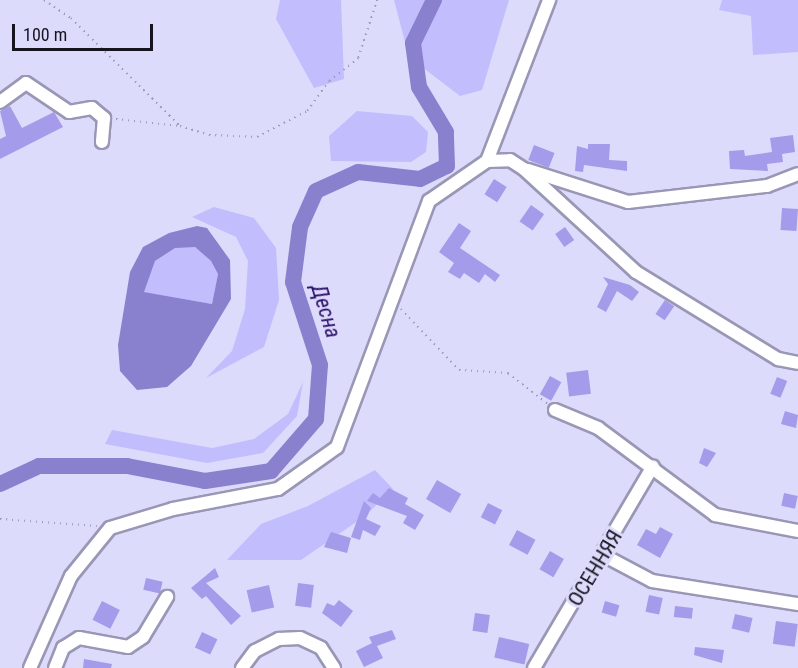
<!DOCTYPE html>
<html>
<head>
<meta charset="utf-8">
<style>
  body { margin:0 }
  #map { position:relative; width:798px; height:668px; overflow:hidden; background:#dddbfb; font-family:"Roboto Condensed",sans-serif }
  div>[style] { position:absolute }
  .green>* { inset:0; background:#c2bdfd }
  .water>* { inset:0; background:#8a81ce }
  .river>* { height:16px; margin:-8px; padding:0 8px; transform-origin:8px; border-radius:8px; background:#8a81ce }
  .building>* { inset:0; background:#a49bea; transform-origin:0 0 }
  .path>* { height:1.5px; margin-top:-0.75px; transform-origin:0; background:repeating-linear-gradient(90deg,#9e9db6 0 1.5px,transparent 0 6px) }
  .roads { filter:drop-shadow(2px 0 #9997b5) drop-shadow(-2px 0 #9997b5) drop-shadow(0 2px #9997b5) drop-shadow(0 -2px #9997b5) }
  .minor>* { height:12px; margin:-6px; padding:0 6px; transform-origin:6px; border-radius:6px; background:#fff }
  span { translate:-50% -50%; white-space:nowrap; text-align:center; line-height:1.15; -webkit-text-stroke:6px #dddbfb; paint-order:stroke }
  .street-label { font-size:21px; color:#15141f }
  .water-label { font-size:22px; color:#2d0f6b; font-style:italic }
  .scale { position:absolute; left:12px; top:24px; width:141px; height:27px; box-sizing:border-box; border:3px solid #15141f; border-top:0; padding-left:8px; font-size:18px; line-height:21px; white-space:nowrap; color:#15141f; -webkit-text-stroke:4px #dddbfb; paint-order:stroke }
</style>
</head>
<body>
<div id="map">
  <div class="green">
    <div style="clip-path:polygon(280px 0,341px 0,344px 79px,314px 88px,276px 19px)"></div>
    <div style="clip-path:polygon(394px 0,509px 0,482px 90px,460px 96px,409px 57px)"></div>
    <div style="clip-path:polygon(722px 0,798px 0,798px 52px,753px 55px,751px 16px,719px 10px)"></div>
    <div style="clip-path:polygon(357px 111px,412px 116px,428px 132px,426px 152px,411px 162px,331px 161px,329px 136px)"></div>
    <div style="clip-path:polygon(214px 207px,254px 218px,276px 248px,279px 300px,264px 347px,206px 378px,232px 351px,245px 309px,248px 261px,236px 237px,192px 217px)"></div>
    <div style="clip-path:polygon(175px 247px,195px 247px,211px 261px,218px 274px,212px 304px,143px 292px,155px 261px)"></div>
    <div style="clip-path:polygon(303px 382px,297px 416px,263px 453px,207px 463px,105px 444px,112px 430px,212px 448px,254px 439px,288px 414px)"></div>
    <div style="clip-path:polygon(375px 470px,393px 489px,365px 516px,301px 560px,227px 560px,261px 524px,308px 506px)"></div>
  </div>
  <div class="water">
    <div style="clip-path:polygon(evenodd,197px 226px,207px 228px,230px 260px,231px 299px,191px 366px,167px 387px,137px 390px,120px 371px,118px 345px,130px 272px,143px 247px,169px 233px,197px 226px,175px 248px,195px 247px,211px 261px,218px 274px,212px 304px,144px 292px,155px 261px,175px 248px)"></div>
  </div>
  <div class="river">
    <div style="left:0;top:484px;width:43px;rotate:-24.8deg"></div>
    <div style="left:39px;top:466px;width:88px"></div>
    <div style="left:127px;top:466px;width:79px;rotate:10.9deg"></div>
    <div style="left:205px;top:481px;width:67px;rotate:-8.6deg"></div>
    <div style="left:271px;top:471px;width:69px;rotate:-49.1deg"></div>
    <div style="left:316px;top:419px;width:54px;rotate:-85.8deg"></div>
    <div style="left:320px;top:365px;width:87px;rotate:-108deg"></div>
    <div style="left:293px;top:282px;width:55px;rotate:-82.7deg"></div>
    <div style="left:300px;top:227px;width:39px;rotate:-66deg"></div>
    <div style="left:316px;top:191px;width:46px;rotate:-24.3deg"></div>
    <div style="left:358px;top:172px;width:62px;rotate:6.4deg"></div>
    <div style="left:420px;top:179px;width:30px;rotate:-26deg"></div>
    <div style="left:447px;top:166px;width:34px;rotate:-92deg"></div>
    <div style="left:446px;top:132px;width:52px;rotate:-121deg"></div>
    <div style="left:419px;top:87px;width:44px;rotate:-97.8deg"></div>
    <div style="left:413px;top:43px;width:48px;rotate:-64deg"></div>
  </div>
  <div class="building">
    <div style="clip-path:polygon(10px 106px,22px 128px,54px 112px,63px 127px,0 159px,0 139px,6px 136px,0 111px)"></div>
    <div style="clip-path:polygon(793px 135px,795px 152px,782px 154px,783px 162px,767px 164px,768px 171px,730px 169px,729px 151px,744px 150px,745px 156px,772px 152px,770px 138px)"></div>
    <div style="clip-path:polygon(588px 144px,610px 144px,609px 160px,627px 161px,627px 171px,584px 165px,583px 172px,575px 171px,577px 146px,588px 149px)"></div>
    <div style="left:534px;top:145px;width:22px;height:16px;rotate:21deg"></div>
    <div style="left:494px;top:179px;width:15px;height:18px;rotate:32deg"></div>
    <div style="left:531px;top:205px;width:16px;height:20px;rotate:35deg"></div>
    <div style="left:782px;top:208px;width:16px;height:22px;rotate:4deg"></div>
    <div style="clip-path:polygon(459px 223px,471px 231px,460px 248px,500px 275px,495px 282px,485px 274px,479px 283px,464px 273px,460px 279px,448px 272px,454px 263px,439px 252px)"></div>
    <div style="left:565px;top:227px;width:16px;height:12px;rotate:55deg"></div>
    <div style="clip-path:polygon(603px 277px,630px 285px,639px 292px,632px 301px,617px 291px,606px 312px,597px 307px,608px 284px)"></div>
    <div style="left:665px;top:300px;width:11px;height:17px;rotate:34deg"></div>
    <div style="left:588px;top:370px;width:24px;height:22px;rotate:83deg"></div>
    <div style="left:550px;top:376px;width:13px;height:21px;rotate:29deg"></div>
    <div style="left:777px;top:377px;width:11px;height:18px;rotate:22deg"></div>
    <div style="clip-path:polygon(785px 411px,798px 415px,796px 428px,781px 424px)"></div>
    <div style="clip-path:polygon(704px 448px,716px 453px,707px 467px,699px 463px)"></div>
    <div style="left:437px;top:480px;width:28px;height:22px;rotate:30deg"></div>
    <div style="clip-path:polygon(389px 488px,408px 498px,405px 504px,424px 515px,415px 530px,403px 523px,407px 516px,367px 501px,373px 493px,380px 498px)"></div>
    <div style="left:784px;top:493px;width:14px;height:13px;rotate:12deg"></div>
    <div style="clip-path:polygon(364px 501px,371px 508px,366px 519px,381px 526px,375px 536px,363px 530px,360px 540px,351px 537px)"></div>
    <div style="left:488px;top:503px;width:16px;height:16px;rotate:27deg"></div>
    <div style="clip-path:polygon(660px 527px,673px 534px,660px 558px,637px 545px,646px 529px,656px 534px)"></div>
    <div style="left:517px;top:530px;width:21px;height:17px;rotate:28deg"></div>
    <div style="clip-path:polygon(331px 532px,351px 538px,347px 553px,324px 547px)"></div>
    <div style="left:550px;top:551px;width:16px;height:21px;rotate:30deg"></div>
    <div style="clip-path:polygon(215px 568px,219px 577px,206px 583px,241px 616px,231px 625px,206px 596px,202px 599px,191px 588px)"></div>
    <div style="left:146px;top:578px;width:17px;height:12px;rotate:13deg"></div>
    <div style="left:298px;top:583px;width:16px;height:23px;rotate:7deg"></div>
    <div style="left:269px;top:585px;width:23px;height:23px;rotate:77deg"></div>
    <div style="left:649px;top:595px;width:14px;height:17px;rotate:12deg"></div>
    <div style="clip-path:polygon(339px 600px,353px 611px,341px 627px,322px 613px,327px 603px,334px 606px)"></div>
    <div style="left:102px;top:601px;width:20px;height:21px;rotate:27deg"></div>
    <div style="left:605px;top:601px;width:15px;height:12px;rotate:16deg"></div>
    <div style="left:675px;top:606px;width:18px;height:11px;rotate:6deg"></div>
    <div style="left:475px;top:613px;width:15px;height:18px;rotate:8deg"></div>
    <div style="left:735px;top:614px;width:18px;height:15px;rotate:13deg"></div>
    <div style="left:776px;top:621px;width:22px;height:23px;rotate:8deg"></div>
    <div style="clip-path:polygon(392px 630px,396px 639px,377px 646px,383px 658px,364px 667px,356px 651px,372px 643px,369px 637px)"></div>
    <div style="left:202px;top:632px;width:17px;height:17px;rotate:25deg"></div>
    <div style="left:499px;top:637px;width:31px;height:21px;rotate:13deg"></div>
    <div style="clip-path:polygon(695px 647px,724px 650px,722px 663px,694px 655px)"></div>
    <div style="clip-path:polygon(84px 659px,112px 664px,111px 668px,83px 668px)"></div>
  </div>
  <div class="path">
    <div style="left:44px;top:0;width:32px;rotate:34deg"></div>
    <div style="left:71px;top:18px;width:153px;rotate:44.7deg"></div>
    <div style="left:180px;top:126px;width:30px;rotate:17deg"></div>
    <div style="left:209px;top:135px;width:48px;rotate:2.4deg"></div>
    <div style="left:257px;top:137px;width:56px;rotate:-27.5deg"></div>
    <div style="left:307px;top:111px;width:37px;rotate:-54deg"></div>
    <div style="left:329px;top:81px;width:37px;rotate:-38deg"></div>
    <div style="left:358px;top:58px;width:61px;rotate:-71.9deg"></div>
    <div style="left:116px;top:119px;width:64px;rotate:6.2deg"></div>
    <div style="left:401px;top:309px;width:84px;rotate:46.4deg"></div>
    <div style="left:459px;top:370px;width:49px;rotate:3.5deg"></div>
    <div style="left:508px;top:373px;width:51px;rotate:37.8deg"></div>
    <div style="left:0;top:519px;width:97px;rotate:4.1deg"></div>
  </div>
  <div class="roads">
    <div class="minor">
      <div style="left:0;top:102px;width:32px;rotate:-36deg"></div>
      <div style="left:26px;top:83px;width:52px;rotate:34deg"></div>
      <div style="left:69px;top:112px;width:23px;rotate:-10deg"></div>
      <div style="left:92px;top:108px;width:16px;rotate:40deg"></div>
      <div style="left:104px;top:118px;width:24px;rotate:95deg"></div>
      <div style="left:487px;top:161px;width:173px;rotate:-68.9deg"></div>
      <div style="left:528px;top:170px;width:105px;rotate:17.7deg"></div>
      <div style="left:628px;top:202px;width:140px;rotate:-6.6deg"></div>
      <div style="left:767px;top:186px;width:33px;rotate:-21deg"></div>
      <div style="left:555px;top:410px;width:47px;rotate:22.7deg"></div>
      <div style="left:598px;top:428px;width:146px;rotate:36.6deg"></div>
      <div style="left:715px;top:515px;width:85px;rotate:10.9deg"></div>
      <div style="left:603px;top:555px;width:55px;rotate:28deg"></div>
      <div style="left:652px;top:581px;width:148px;rotate:9deg"></div>
      <div style="left:30px;top:668px;width:101px;rotate:-66deg"></div>
      <div style="left:71px;top:576px;width:62px;rotate:-50.9deg"></div>
      <div style="left:110px;top:528px;width:66px;rotate:-16.8deg"></div>
      <div style="left:173px;top:509px;width:107px;rotate:-10.8deg"></div>
      <div style="left:278px;top:489px;width:72px;rotate:-35.4deg"></div>
      <div style="left:337px;top:447px;width:263px;rotate:-69.5deg"></div>
      <div style="left:429px;top:201px;width:70px;rotate:-34.6deg"></div>
      <div style="left:487px;top:161px;width:23px;rotate:-2deg"></div>
      <div style="left:510px;top:160px;width:17px;rotate:33deg"></div>
      <div style="left:524px;top:169px;width:152px;rotate:42.6deg"></div>
      <div style="left:636px;top:272px;width:167px;rotate:31.5deg"></div>
      <div style="left:778px;top:359px;width:20px;rotate:11deg"></div>
      <div style="left:55px;top:668px;width:22px;rotate:-68deg"></div>
      <div style="left:63px;top:648px;width:19px;rotate:-32deg"></div>
      <div style="left:79px;top:638px;width:50px;rotate:10.4deg"></div>
      <div style="left:128px;top:647px;width:18px;rotate:-34deg"></div>
      <div style="left:143px;top:637px;width:47px;rotate:-59deg"></div>
      <div style="left:242px;top:668px;width:21px;rotate:-53deg"></div>
      <div style="left:255px;top:651px;width:27px;rotate:-27deg"></div>
      <div style="left:279px;top:639px;width:21px;rotate:-3deg"></div>
      <div style="left:300px;top:638px;width:23px;rotate:25deg"></div>
      <div style="left:321px;top:648px;width:24px;rotate:57deg"></div>
      <div style="left:534px;top:668px;width:234px;rotate:-59.5deg"></div>
    </div>
  </div>
  <div class="street-label">
    <span style="left:595px;top:568px;rotate:-59deg">ОСЕННЯЯ</span>
  </div>
  <div class="water-label">
    <span style="left:326px;top:311px;rotate:73deg">Десна</span>
  </div>
  <div class="scale">100 m</div>
</div>
</body>
</html>
